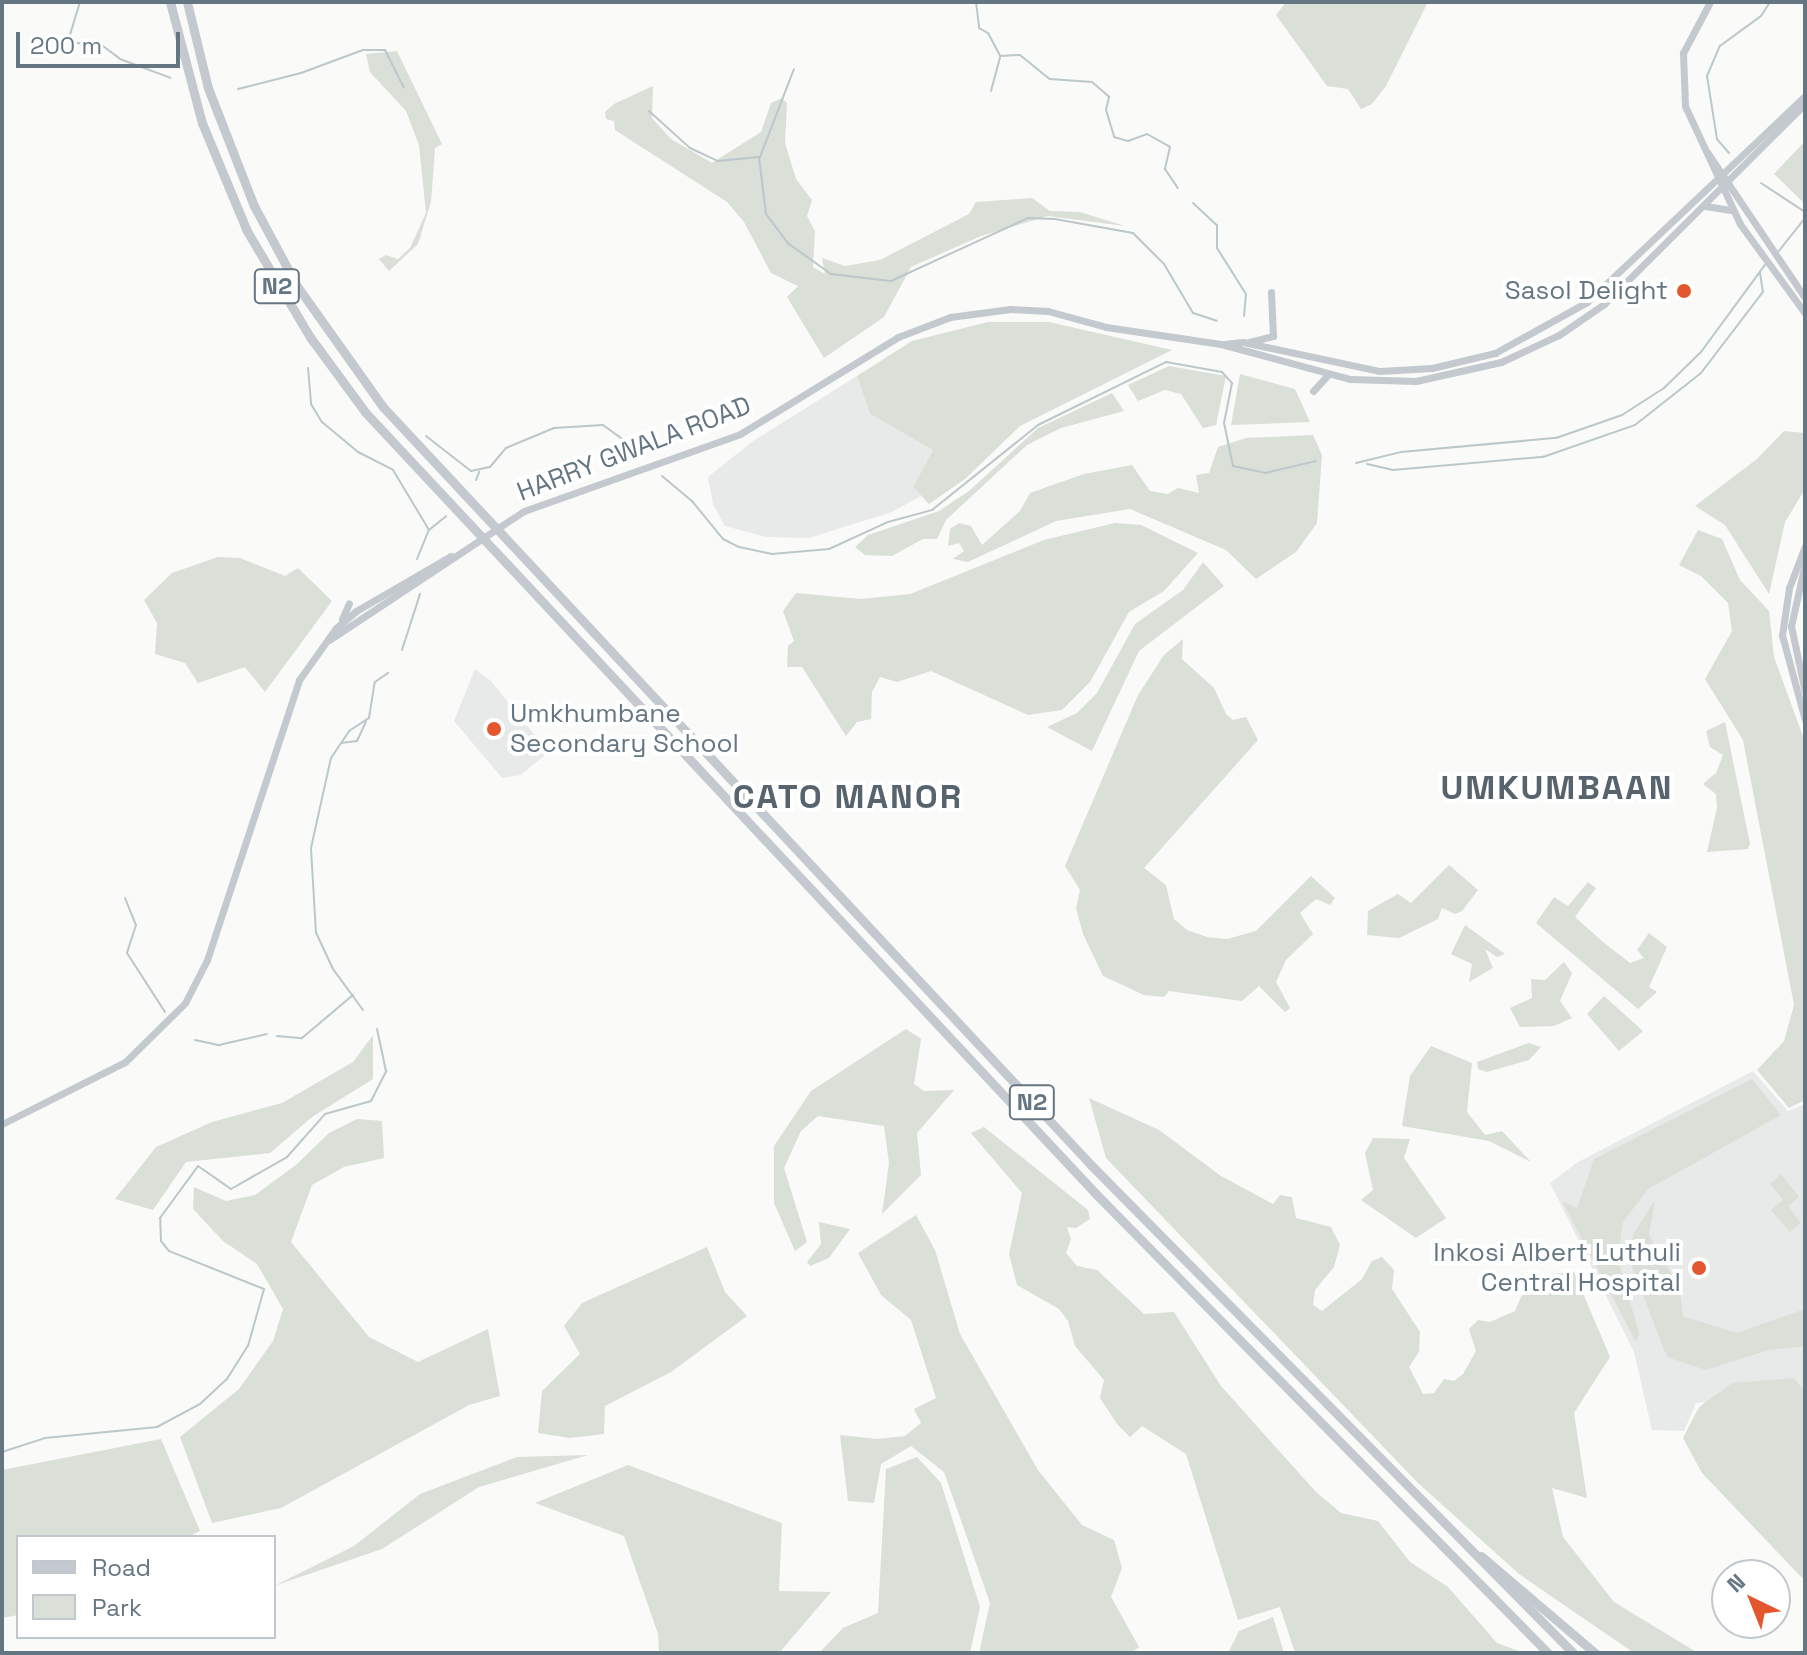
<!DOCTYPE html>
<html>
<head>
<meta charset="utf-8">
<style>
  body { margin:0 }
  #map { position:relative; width:1807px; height:1655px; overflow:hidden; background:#fafaf8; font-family:"Space Grotesk",sans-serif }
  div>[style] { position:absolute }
  .built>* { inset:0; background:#e8e9e9 }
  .green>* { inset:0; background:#dadfd7 }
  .stream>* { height:2px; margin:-1px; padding:0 1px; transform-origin:1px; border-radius:1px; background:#bbc7cb }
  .secondary>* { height:7px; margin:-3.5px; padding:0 3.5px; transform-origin:3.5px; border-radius:3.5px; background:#c3c9ce }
  .highway>* { height:9px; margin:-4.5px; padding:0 4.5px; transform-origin:4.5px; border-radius:4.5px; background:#c3c9ce }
  .dots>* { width:22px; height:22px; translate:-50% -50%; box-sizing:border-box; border:4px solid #fff; border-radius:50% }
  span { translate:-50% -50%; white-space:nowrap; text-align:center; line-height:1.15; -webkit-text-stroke:8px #fff; paint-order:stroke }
  .shield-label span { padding:2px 6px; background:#fff; border:2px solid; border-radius:6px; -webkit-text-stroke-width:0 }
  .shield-label { font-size:24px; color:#657683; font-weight:700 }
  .poi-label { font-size:26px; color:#657683 }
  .right { translate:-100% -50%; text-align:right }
  .left { translate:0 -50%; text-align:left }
  .street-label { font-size:26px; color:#657683 }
  .district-label { font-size:34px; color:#57646e; font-weight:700; letter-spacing:2px }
  .frame { position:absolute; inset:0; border:4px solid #657683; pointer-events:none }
  .legend { position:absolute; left:16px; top:1535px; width:260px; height:104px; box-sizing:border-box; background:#fff; border:2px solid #c1c8cd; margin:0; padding:10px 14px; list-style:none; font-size:24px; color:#657683 }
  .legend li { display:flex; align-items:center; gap:16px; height:40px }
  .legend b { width:40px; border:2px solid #c1c8cd }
  .north { position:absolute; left:1711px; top:1559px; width:80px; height:80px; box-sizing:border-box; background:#fff; border:2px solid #c1c8cd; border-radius:50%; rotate:317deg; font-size:22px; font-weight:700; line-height:32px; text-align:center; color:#657683 }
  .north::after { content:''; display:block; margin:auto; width:28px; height:36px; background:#e4572e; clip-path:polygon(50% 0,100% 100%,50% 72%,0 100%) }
  .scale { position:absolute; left:16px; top:32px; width:164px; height:36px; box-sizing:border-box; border:4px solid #657683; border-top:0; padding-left:10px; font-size:24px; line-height:28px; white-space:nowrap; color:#657683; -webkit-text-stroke:6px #fff; paint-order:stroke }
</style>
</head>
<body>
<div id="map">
  <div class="built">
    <div style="clip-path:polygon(857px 376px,870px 414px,933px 450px,913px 487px,921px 496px,892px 512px,809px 538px,766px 537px,725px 526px,713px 504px,708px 477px,753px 441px)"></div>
    <div style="clip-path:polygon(475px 669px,491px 681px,542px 744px,545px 755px,521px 775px,502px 778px,454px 721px)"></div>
    <div style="clip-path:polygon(1753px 1071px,1788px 1111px,1805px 1104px,1805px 1395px,1696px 1403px,1684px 1431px,1652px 1430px,1634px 1352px,1550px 1183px,1578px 1162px)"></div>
  </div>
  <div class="green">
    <div style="clip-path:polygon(1286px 2px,1428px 2px,1386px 86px,1372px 104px,1361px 109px,1348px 89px,1327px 86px,1276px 15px)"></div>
    <div style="clip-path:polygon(397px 51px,442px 144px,435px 148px,431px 202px,418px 244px,389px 271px,379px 259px,386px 255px,398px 259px,410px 248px,426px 213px,419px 145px,406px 111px,370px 72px,366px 54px)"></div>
    <div style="clip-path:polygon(653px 86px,652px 118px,671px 139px,712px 163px,761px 132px,771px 103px,782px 98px,787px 103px,785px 143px,796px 179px,812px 200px,807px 216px,815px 231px,813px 267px,825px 274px,822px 258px,845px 266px,880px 260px,969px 214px,976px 202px,1032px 198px,1050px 211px,1080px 212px,1125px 226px,1048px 216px,981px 236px,911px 267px,884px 317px,824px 358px,787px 297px,798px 286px,771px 273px,744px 222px,727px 202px,615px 130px,614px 121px,606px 119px,605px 112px,614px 104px)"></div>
    <div style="clip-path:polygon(1805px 141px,1805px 204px,1774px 174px)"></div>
    <div style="clip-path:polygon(988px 322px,1049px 322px,1172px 350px,1020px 426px,965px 479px,929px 504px,913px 487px,933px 450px,870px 414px,857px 376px,912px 341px)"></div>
    <div style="clip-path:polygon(1169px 366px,1226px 376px,1216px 425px,1203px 428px,1181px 394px,1165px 390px,1138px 401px,1128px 385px)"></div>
    <div style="clip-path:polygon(1240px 374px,1295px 389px,1310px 422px,1231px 425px)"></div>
    <div style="clip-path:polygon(1112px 393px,1124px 411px,1061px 428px,1027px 445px,946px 520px,937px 539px,923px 539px,892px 556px,865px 555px,855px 547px,868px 535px,939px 511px,969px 491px,1038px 428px)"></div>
    <div style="clip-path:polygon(1784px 431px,1805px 433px,1805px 489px,1785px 522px,1769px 594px,1725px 525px,1695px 506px,1757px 459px)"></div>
    <div style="clip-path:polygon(1313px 435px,1322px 455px,1317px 523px,1296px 552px,1256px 579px,1226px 550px,1130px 509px,1056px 521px,968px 562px,953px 559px,964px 551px,959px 543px,948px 546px,950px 529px,959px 523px,971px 526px,982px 545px,1020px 511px,1030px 493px,1084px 474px,1132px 465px,1150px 491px,1168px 494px,1178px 488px,1199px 493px,1196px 475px,1209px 473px,1218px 447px,1246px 438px)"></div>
    <div style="clip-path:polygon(1115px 523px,1141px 525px,1198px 553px,1164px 591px,1129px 612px,1090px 682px,1062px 710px,1028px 715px,931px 671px,897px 682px,880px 677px,872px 692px,871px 719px,857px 722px,846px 736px,802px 667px,787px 667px,788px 646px,794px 641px,783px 611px,796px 593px,861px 599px,910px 594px,1044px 540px)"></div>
    <div style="clip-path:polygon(1698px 530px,1722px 539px,1740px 580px,1769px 611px,1774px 657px,1805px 742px,1805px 1100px,1789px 1108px,1757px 1070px,1784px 1041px,1794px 1005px,1743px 740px,1705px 679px,1732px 631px,1728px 603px,1701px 576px,1679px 565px)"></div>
    <div style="clip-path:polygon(218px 557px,240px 558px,285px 576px,298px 568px,332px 601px,265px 692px,245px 667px,198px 683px,185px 663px,155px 654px,157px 623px,144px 600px,172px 573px)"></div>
    <div style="clip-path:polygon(1203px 562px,1224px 586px,1139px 651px,1092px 751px,1047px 727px,1077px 713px,1097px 693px,1135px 624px,1183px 590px)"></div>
    <div style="clip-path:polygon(1183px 639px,1182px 659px,1214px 688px,1226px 714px,1233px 720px,1246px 717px,1258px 740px,1144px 868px,1166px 885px,1174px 919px,1187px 930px,1207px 937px,1227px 939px,1256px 931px,1311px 876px,1335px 898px,1330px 905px,1316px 899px,1300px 913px,1313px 934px,1286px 960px,1276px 982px,1290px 1008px,1285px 1012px,1259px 986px,1242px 1001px,1169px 991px,1164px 997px,1144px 995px,1103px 976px,1083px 934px,1076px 908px,1080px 890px,1065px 866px,1138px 695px,1164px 655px)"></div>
    <div style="clip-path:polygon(1725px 722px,1750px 844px,1748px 849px,1707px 852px,1717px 808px,1716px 794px,1703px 784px,1716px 773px,1723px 755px,1710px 747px,1706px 731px)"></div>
    <div style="clip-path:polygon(1449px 865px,1478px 890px,1462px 911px,1455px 914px,1442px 908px,1438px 919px,1399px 938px,1367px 935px,1368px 911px,1398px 894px,1411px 903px)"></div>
    <div style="clip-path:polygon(1588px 882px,1596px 888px,1575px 917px,1603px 942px,1630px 963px,1644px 958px,1637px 950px,1649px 933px,1667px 947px,1649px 987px,1657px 992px,1638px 1009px,1536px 923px,1554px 897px,1568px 906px)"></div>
    <div style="clip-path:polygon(1465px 925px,1505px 954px,1497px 957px,1485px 949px,1493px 968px,1469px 982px,1472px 964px,1451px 954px)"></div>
    <div style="clip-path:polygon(1564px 962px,1572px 973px,1560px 1001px,1572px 1018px,1554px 1026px,1520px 1027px,1510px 1008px,1532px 998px,1531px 979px,1545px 980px)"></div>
    <div style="clip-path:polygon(1604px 996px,1643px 1031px,1619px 1051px,1587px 1014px)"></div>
    <div style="clip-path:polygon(906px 1029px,921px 1039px,914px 1084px,924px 1091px,954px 1090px,917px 1133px,921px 1175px,882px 1214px,889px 1163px,884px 1126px,818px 1116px,801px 1131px,784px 1168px,807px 1242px,795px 1251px,774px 1203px,774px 1146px,811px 1091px)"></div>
    <div style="clip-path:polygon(373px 1035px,373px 1079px,312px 1117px,270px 1153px,186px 1162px,153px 1210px,115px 1199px,156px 1147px,212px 1122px,282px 1103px,353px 1062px)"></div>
    <div style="clip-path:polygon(1529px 1043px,1541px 1047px,1529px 1060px,1487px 1072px,1478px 1069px,1477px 1062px)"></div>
    <div style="clip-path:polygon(1431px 1046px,1472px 1063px,1467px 1112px,1485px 1135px,1502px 1131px,1531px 1162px,1489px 1141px,1402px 1126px,1410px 1076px)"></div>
    <div style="clip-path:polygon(1752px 1079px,1781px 1115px,1648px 1189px,1623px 1222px,1618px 1259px,1639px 1333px,1636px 1342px,1562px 1201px,1577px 1208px,1594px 1159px)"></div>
    <div style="clip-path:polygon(1089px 1098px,1159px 1130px,1221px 1176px,1273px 1204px,1280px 1195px,1292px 1197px,1296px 1218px,1331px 1227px,1340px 1245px,1334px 1267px,1315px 1290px,1313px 1305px,1322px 1311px,1362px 1279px,1372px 1261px,1382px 1257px,1394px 1270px,1392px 1289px,1420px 1332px,1419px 1352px,1409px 1367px,1423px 1394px,1434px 1393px,1444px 1379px,1454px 1381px,1463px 1374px,1476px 1351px,1469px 1329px,1478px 1320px,1490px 1322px,1515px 1311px,1530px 1276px,1574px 1272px,1610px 1357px,1574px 1413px,1587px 1498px,1552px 1488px,1563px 1537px,1614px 1602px,1698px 1653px,1634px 1653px,1519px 1574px,1417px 1482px,1106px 1158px)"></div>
    <div style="clip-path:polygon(357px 1119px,382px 1121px,384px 1158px,344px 1167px,312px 1185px,291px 1242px,369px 1337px,418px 1362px,488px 1329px,500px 1396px,469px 1405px,281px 1508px,212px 1523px,180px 1437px,239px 1389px,273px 1341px,283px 1309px,257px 1264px,223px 1241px,193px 1209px,194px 1187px,226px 1201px,255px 1195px,296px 1165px,329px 1133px)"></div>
    <div style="clip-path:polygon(984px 1127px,1088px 1210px,1090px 1219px,1076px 1228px,1067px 1227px,1071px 1239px,1066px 1253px,1077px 1266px,1097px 1270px,1144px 1314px,1174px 1312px,1221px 1386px,1316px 1492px,1341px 1513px,1378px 1521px,1410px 1562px,1448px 1587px,1497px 1643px,1524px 1653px,1295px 1653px,1280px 1607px,1238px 1620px,1186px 1454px,1142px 1426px,1130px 1437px,1117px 1424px,1100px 1398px,1104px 1380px,1075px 1346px,1068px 1321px,1059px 1309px,1017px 1285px,1009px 1254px,1022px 1193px,971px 1133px)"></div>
    <div style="clip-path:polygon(1373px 1138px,1410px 1139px,1404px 1158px,1446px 1218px,1416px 1238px,1361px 1200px,1373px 1190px,1365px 1153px)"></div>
    <div style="clip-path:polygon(1781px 1174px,1799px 1197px,1788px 1206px,1801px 1223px,1790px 1232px,1771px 1210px,1783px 1200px,1770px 1184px)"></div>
    <div style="clip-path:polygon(1655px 1200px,1649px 1235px,1679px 1287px,1683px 1316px,1737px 1333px,1805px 1309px,1805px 1346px,1768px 1350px,1706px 1370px,1667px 1357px,1629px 1259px,1633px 1235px)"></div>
    <div style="clip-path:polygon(916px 1215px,935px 1250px,960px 1334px,1038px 1470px,1082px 1525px,1114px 1540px,1122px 1568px,1111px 1597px,1139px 1647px,1131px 1653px,979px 1653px,990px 1603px,944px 1472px,911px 1446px,881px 1464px,874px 1503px,848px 1501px,840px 1435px,877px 1439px,905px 1436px,921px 1423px,914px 1409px,936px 1398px,911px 1320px,881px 1295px,858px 1253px)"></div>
    <div style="clip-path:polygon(819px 1222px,850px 1229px,829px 1258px,810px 1266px,807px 1262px,821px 1244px)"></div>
    <div style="clip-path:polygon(707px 1247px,725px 1292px,747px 1316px,671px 1372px,605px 1406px,604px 1434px,570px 1438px,538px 1433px,542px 1391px,580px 1354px,564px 1326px,582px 1303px)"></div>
    <div style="clip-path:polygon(1794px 1378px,1805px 1391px,1805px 1581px,1702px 1473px,1683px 1438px,1699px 1407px,1732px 1383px)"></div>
    <div style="clip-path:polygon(161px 1439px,200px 1531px,188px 1537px,18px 1537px,18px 1615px,2px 1618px,2px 1470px)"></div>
    <div style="clip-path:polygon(588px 1455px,479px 1487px,382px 1549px,274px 1586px,354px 1546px,420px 1494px,517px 1457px)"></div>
    <div style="clip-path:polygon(917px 1457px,941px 1483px,980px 1607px,970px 1653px,819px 1653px,843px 1628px,878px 1613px,886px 1469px)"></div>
    <div style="clip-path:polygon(628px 1465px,782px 1523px,779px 1591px,831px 1592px,779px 1653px,659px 1653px,658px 1634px,624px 1536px,535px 1503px)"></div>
    <div style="clip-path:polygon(1273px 1617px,1284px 1653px,1228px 1653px,1239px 1631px)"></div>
  </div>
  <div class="stream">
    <div style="left:80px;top:2px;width:37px;rotate:107deg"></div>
    <div style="left:69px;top:37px;width:10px;rotate:37deg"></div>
    <div style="left:77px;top:43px;width:26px;rotate:7deg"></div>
    <div style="left:103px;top:46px;width:21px;rotate:37deg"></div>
    <div style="left:120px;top:59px;width:54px;rotate:20.4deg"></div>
    <div style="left:976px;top:2px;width:26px;rotate:83deg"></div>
    <div style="left:979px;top:28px;width:10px;rotate:29deg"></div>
    <div style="left:988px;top:33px;width:26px;rotate:62deg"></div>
    <div style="left:1000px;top:56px;width:20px;rotate:-3deg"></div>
    <div style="left:1020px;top:55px;width:38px;rotate:39deg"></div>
    <div style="left:1050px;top:79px;width:42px;rotate:4.1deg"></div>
    <div style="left:1092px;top:82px;width:23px;rotate:41deg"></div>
    <div style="left:1109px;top:97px;width:13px;rotate:103deg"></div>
    <div style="left:1106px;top:110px;width:28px;rotate:73deg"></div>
    <div style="left:1114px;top:137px;width:15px;rotate:16deg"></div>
    <div style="left:1128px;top:141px;width:20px;rotate:-20deg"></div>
    <div style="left:1147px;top:134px;width:26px;rotate:29deg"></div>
    <div style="left:1170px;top:147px;width:23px;rotate:103deg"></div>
    <div style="left:1165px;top:169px;width:23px;rotate:56deg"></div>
    <div style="left:238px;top:89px;width:65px;rotate:-14.3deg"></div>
    <div style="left:301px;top:73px;width:66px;rotate:-20.4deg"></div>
    <div style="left:363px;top:50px;width:22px"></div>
    <div style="left:385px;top:50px;width:42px;rotate:63.4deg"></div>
    <div style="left:991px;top:91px;width:35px;rotate:-75deg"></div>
    <div style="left:649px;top:111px;width:55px;rotate:42.1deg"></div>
    <div style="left:690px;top:148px;width:31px;rotate:25deg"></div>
    <div style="left:718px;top:161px;width:41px;rotate:-5.6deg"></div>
    <div style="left:759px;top:157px;width:57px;rotate:83deg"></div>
    <div style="left:766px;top:214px;width:38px;rotate:53deg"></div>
    <div style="left:789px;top:244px;width:52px;rotate:35.5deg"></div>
    <div style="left:831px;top:274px;width:60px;rotate:6.7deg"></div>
    <div style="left:891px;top:281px;width:151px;rotate:-24.7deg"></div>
    <div style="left:1028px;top:218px;width:27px;rotate:2deg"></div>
    <div style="left:1055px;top:219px;width:79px;rotate:10.2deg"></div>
    <div style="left:1133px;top:233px;width:44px;rotate:45deg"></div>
    <div style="left:1164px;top:264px;width:57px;rotate:59.4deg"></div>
    <div style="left:1193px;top:313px;width:25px;rotate:18deg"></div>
    <div style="left:1729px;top:153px;width:18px;rotate:-131deg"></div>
    <div style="left:1717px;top:139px;width:64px;rotate:-99deg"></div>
    <div style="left:1707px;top:76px;width:33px;rotate:-67deg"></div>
    <div style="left:1720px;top:46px;width:51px;rotate:-36.2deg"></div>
    <div style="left:1761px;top:16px;width:17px;rotate:-57deg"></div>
    <div style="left:760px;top:157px;width:94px;rotate:-68.9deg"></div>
    <div style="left:1761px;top:183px;width:53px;rotate:33.4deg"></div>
    <div style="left:1193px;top:203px;width:33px;rotate:43deg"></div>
    <div style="left:1217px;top:225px;width:23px;rotate:90deg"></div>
    <div style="left:1217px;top:248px;width:54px;rotate:57.8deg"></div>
    <div style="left:1246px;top:294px;width:22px;rotate:95deg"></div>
    <div style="left:1778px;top:252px;width:43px;rotate:-51.5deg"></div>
    <div style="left:308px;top:368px;width:36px;rotate:85deg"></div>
    <div style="left:311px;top:404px;width:21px;rotate:59deg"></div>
    <div style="left:322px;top:422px;width:47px;rotate:39.8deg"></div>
    <div style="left:358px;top:452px;width:39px;rotate:27deg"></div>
    <div style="left:393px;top:470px;width:70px;rotate:59deg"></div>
    <div style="left:426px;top:436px;width:57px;rotate:37.9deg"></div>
    <div style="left:471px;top:471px;width:19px;rotate:-12deg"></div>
    <div style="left:490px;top:467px;width:25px;rotate:-50deg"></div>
    <div style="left:506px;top:448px;width:52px;rotate:-22.6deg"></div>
    <div style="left:554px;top:428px;width:49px;rotate:-3.5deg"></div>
    <div style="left:603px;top:425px;width:36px;rotate:36deg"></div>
    <div style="left:1356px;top:463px;width:46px;rotate:-13.7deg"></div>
    <div style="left:1401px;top:452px;width:156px;rotate:-5.2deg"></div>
    <div style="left:1556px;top:438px;width:70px;rotate:-19.2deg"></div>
    <div style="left:1622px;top:415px;width:50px;rotate:-32.7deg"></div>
    <div style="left:1664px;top:388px;width:52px;rotate:-44.2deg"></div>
    <div style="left:1701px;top:352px;width:108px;rotate:-53.7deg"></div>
    <div style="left:1367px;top:464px;width:27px;rotate:13deg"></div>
    <div style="left:1393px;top:470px;width:151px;rotate:-5deg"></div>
    <div style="left:1543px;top:457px;width:97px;rotate:-19.2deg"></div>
    <div style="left:1635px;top:425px;width:84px;rotate:-38.2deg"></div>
    <div style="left:1701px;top:373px;width:102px;rotate:-52.6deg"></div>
    <div style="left:1763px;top:292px;width:20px;rotate:-99deg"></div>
    <div style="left:662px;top:476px;width:39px;rotate:40deg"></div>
    <div style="left:692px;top:501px;width:49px;rotate:50.8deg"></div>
    <div style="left:723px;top:539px;width:18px;rotate:27deg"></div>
    <div style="left:739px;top:547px;width:34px;rotate:12deg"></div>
    <div style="left:772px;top:554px;width:57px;rotate:-5deg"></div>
    <div style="left:829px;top:549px;width:65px;rotate:-24.6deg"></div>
    <div style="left:888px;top:522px;width:46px;rotate:-15.3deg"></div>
    <div style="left:932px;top:510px;width:136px;rotate:-38.7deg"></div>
    <div style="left:1038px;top:425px;width:143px;rotate:-26.2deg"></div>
    <div style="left:1166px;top:362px;width:57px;rotate:10.1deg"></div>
    <div style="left:1222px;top:372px;width:15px;rotate:48deg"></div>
    <div style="left:1232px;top:383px;width:41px;rotate:101.3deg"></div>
    <div style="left:1224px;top:423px;width:44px;rotate:78.2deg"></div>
    <div style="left:1233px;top:466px;width:33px;rotate:12deg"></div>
    <div style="left:1265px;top:473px;width:52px;rotate:-13.2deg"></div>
    <div style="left:476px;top:480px;width:9px;rotate:-69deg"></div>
    <div style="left:417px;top:559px;width:31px;rotate:-68deg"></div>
    <div style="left:429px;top:530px;width:22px;rotate:-39deg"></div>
    <div style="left:402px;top:650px;width:59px;rotate:-72.2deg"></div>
    <div style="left:341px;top:743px;width:16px;rotate:-7deg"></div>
    <div style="left:357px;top:741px;width:21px;rotate:-65deg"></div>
    <div style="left:125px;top:898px;width:29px;rotate:68deg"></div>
    <div style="left:136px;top:925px;width:29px;rotate:108deg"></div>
    <div style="left:127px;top:953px;width:70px;rotate:57.2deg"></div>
    <div style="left:363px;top:1010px;width:51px;rotate:-126.2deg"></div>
    <div style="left:333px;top:969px;width:40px;rotate:-115deg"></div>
    <div style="left:316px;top:933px;width:85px;rotate:-93.4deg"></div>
    <div style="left:311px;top:848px;width:92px;rotate:-77.5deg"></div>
    <div style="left:331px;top:758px;width:32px;rotate:-56deg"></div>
    <div style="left:349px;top:731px;width:24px;rotate:-33deg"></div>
    <div style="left:369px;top:718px;width:36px;rotate:-81deg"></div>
    <div style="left:375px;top:682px;width:16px;rotate:-35deg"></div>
    <div style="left:277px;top:1036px;width:25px;rotate:5deg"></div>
    <div style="left:302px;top:1038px;width:67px;rotate:-40.1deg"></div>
    <div style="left:195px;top:1040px;width:25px;rotate:12deg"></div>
    <div style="left:219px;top:1045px;width:49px;rotate:-12.9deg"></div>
    <div style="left:2px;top:1452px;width:45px;rotate:-18deg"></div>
    <div style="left:45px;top:1438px;width:113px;rotate:-5.6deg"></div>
    <div style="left:157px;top:1427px;width:49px;rotate:-28.1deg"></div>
    <div style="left:200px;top:1404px;width:37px;rotate:-43deg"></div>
    <div style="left:227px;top:1379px;width:39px;rotate:-58deg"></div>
    <div style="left:248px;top:1346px;width:59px;rotate:-74.3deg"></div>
    <div style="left:264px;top:1289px;width:102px;rotate:-158.2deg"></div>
    <div style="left:169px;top:1251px;width:13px;rotate:-129deg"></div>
    <div style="left:161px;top:1241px;width:23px;rotate:-92deg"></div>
    <div style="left:160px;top:1218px;width:64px;rotate:-53.8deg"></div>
    <div style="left:198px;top:1166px;width:40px;rotate:34.9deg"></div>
    <div style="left:231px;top:1189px;width:64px;rotate:-29.7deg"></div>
    <div style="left:287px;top:1157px;width:57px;rotate:-48.5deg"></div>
    <div style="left:325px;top:1114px;width:48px;rotate:-15.8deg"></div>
    <div style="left:371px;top:1101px;width:34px;rotate:-63deg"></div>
    <div style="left:386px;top:1071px;width:43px;rotate:-102.1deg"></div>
  </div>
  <div class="secondary">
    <div style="left:1710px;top:2px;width:58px;rotate:117.9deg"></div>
    <div style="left:1683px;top:53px;width:53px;rotate:87.8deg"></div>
    <div style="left:1685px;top:106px;width:130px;rotate:65deg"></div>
    <div style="left:1740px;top:224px;width:110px;rotate:53.9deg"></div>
    <div style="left:1707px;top:152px;width:176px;rotate:56.1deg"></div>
    <div style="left:1705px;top:206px;width:26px;rotate:9deg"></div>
    <div style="left:1249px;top:342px;width:25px;rotate:-14deg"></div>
    <div style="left:1273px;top:336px;width:44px;rotate:-92.6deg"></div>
    <div style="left:1224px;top:344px;width:19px;rotate:-6deg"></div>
    <div style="left:1243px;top:342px;width:140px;rotate:12deg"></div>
    <div style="left:1380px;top:371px;width:52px;rotate:-3.3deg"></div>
    <div style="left:1432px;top:368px;width:65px;rotate:-13.4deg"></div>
    <div style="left:1495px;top:353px;width:105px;rotate:-29deg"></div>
    <div style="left:1587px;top:302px;width:300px;rotate:-43.4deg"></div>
    <div style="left:1313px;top:391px;width:23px;rotate:-47deg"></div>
    <div style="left:1805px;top:546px;width:45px;rotate:110.9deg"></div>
    <div style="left:1789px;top:588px;width:48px;rotate:98.5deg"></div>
    <div style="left:1782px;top:635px;width:88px;rotate:74.9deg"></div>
    <div style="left:1805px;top:563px;width:65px;rotate:102.5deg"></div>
    <div style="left:1791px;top:626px;width:67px;rotate:78deg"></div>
    <div style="left:342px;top:619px;width:17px;rotate:-66deg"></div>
    <div style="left:329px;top:640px;width:234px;rotate:-33.5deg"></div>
    <div style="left:524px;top:511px;width:229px;rotate:-19.6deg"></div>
    <div style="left:740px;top:434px;width:185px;rotate:-31.5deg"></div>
    <div style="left:898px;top:337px;width:56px;rotate:-21deg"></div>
    <div style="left:950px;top:317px;width:61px;rotate:-7.6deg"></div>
    <div style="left:1010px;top:309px;width:38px;rotate:3deg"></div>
    <div style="left:1048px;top:311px;width:60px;rotate:15.4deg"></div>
    <div style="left:1106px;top:327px;width:116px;rotate:8.4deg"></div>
    <div style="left:1221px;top:344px;width:134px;rotate:15.2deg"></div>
    <div style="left:1350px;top:379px;width:66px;rotate:1.7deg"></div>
    <div style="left:1416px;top:381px;width:87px;rotate:-12.6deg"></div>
    <div style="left:1501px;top:362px;width:64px;rotate:-25deg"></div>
    <div style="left:1559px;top:335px;width:55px;rotate:-34.6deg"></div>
    <div style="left:1604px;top:304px;width:284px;rotate:-44.9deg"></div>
    <div style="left:2px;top:1124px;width:138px;rotate:-26.8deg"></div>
    <div style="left:125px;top:1062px;width:84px;rotate:-44.5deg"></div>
    <div style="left:185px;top:1003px;width:48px;rotate:-62.9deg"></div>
    <div style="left:207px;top:960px;width:295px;rotate:-71.8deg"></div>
    <div style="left:299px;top:680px;width:64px;rotate:-54.6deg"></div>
    <div style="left:336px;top:628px;width:26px;rotate:-40deg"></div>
    <div style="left:356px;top:611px;width:110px;rotate:-30.1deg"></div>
  </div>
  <div class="highway">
    <div style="left:170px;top:2px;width:125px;rotate:75.2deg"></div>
    <div style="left:202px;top:123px;width:117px;rotate:67.4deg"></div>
    <div style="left:247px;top:231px;width:123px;rotate:59.3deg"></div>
    <div style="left:310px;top:337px;width:93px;rotate:53.7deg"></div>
    <div style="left:365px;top:412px;width:1069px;rotate:46.93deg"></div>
    <div style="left:1095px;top:1193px;width:646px;rotate:45.44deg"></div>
    <div style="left:187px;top:2px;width:89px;rotate:76.3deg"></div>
    <div style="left:208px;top:88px;width:127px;rotate:68.7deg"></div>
    <div style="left:254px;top:206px;width:91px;rotate:61.7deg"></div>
    <div style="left:297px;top:286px;width:148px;rotate:54.6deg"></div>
    <div style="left:383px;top:407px;width:1037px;rotate:46.95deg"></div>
    <div style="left:1091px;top:1165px;width:686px;rotate:45.35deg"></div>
    <div style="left:1481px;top:1556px;width:150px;rotate:40.4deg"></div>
  </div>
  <div class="dots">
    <div style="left:1684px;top:291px;background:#e4572e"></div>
    <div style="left:494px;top:729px;background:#e4572e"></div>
    <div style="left:1699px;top:1268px;background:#e4572e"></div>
  </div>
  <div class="shield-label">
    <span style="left:277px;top:286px">N2</span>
    <span style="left:1032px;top:1102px">N2</span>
  </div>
  <div class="poi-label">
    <span class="right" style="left:1668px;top:291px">Sasol Delight</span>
    <span class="left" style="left:510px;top:729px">Umkhumbane<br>Secondary School</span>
    <span class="right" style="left:1681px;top:1268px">Inkosi Albert Luthuli<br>Central Hospital</span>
  </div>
  <div class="street-label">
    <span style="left:634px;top:449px;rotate:-21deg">HARRY GWALA ROAD</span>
  </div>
  <div class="district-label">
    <span style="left:1557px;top:788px">UMKUMBAAN</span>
    <span style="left:848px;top:797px">CATO MANOR</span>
  </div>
  <div class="frame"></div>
  <ul class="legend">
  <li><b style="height:10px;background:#c3c9ce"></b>Road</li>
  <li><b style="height:22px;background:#dadfd7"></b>Park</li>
  </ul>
  <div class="north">N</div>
  <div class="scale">200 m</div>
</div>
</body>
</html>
